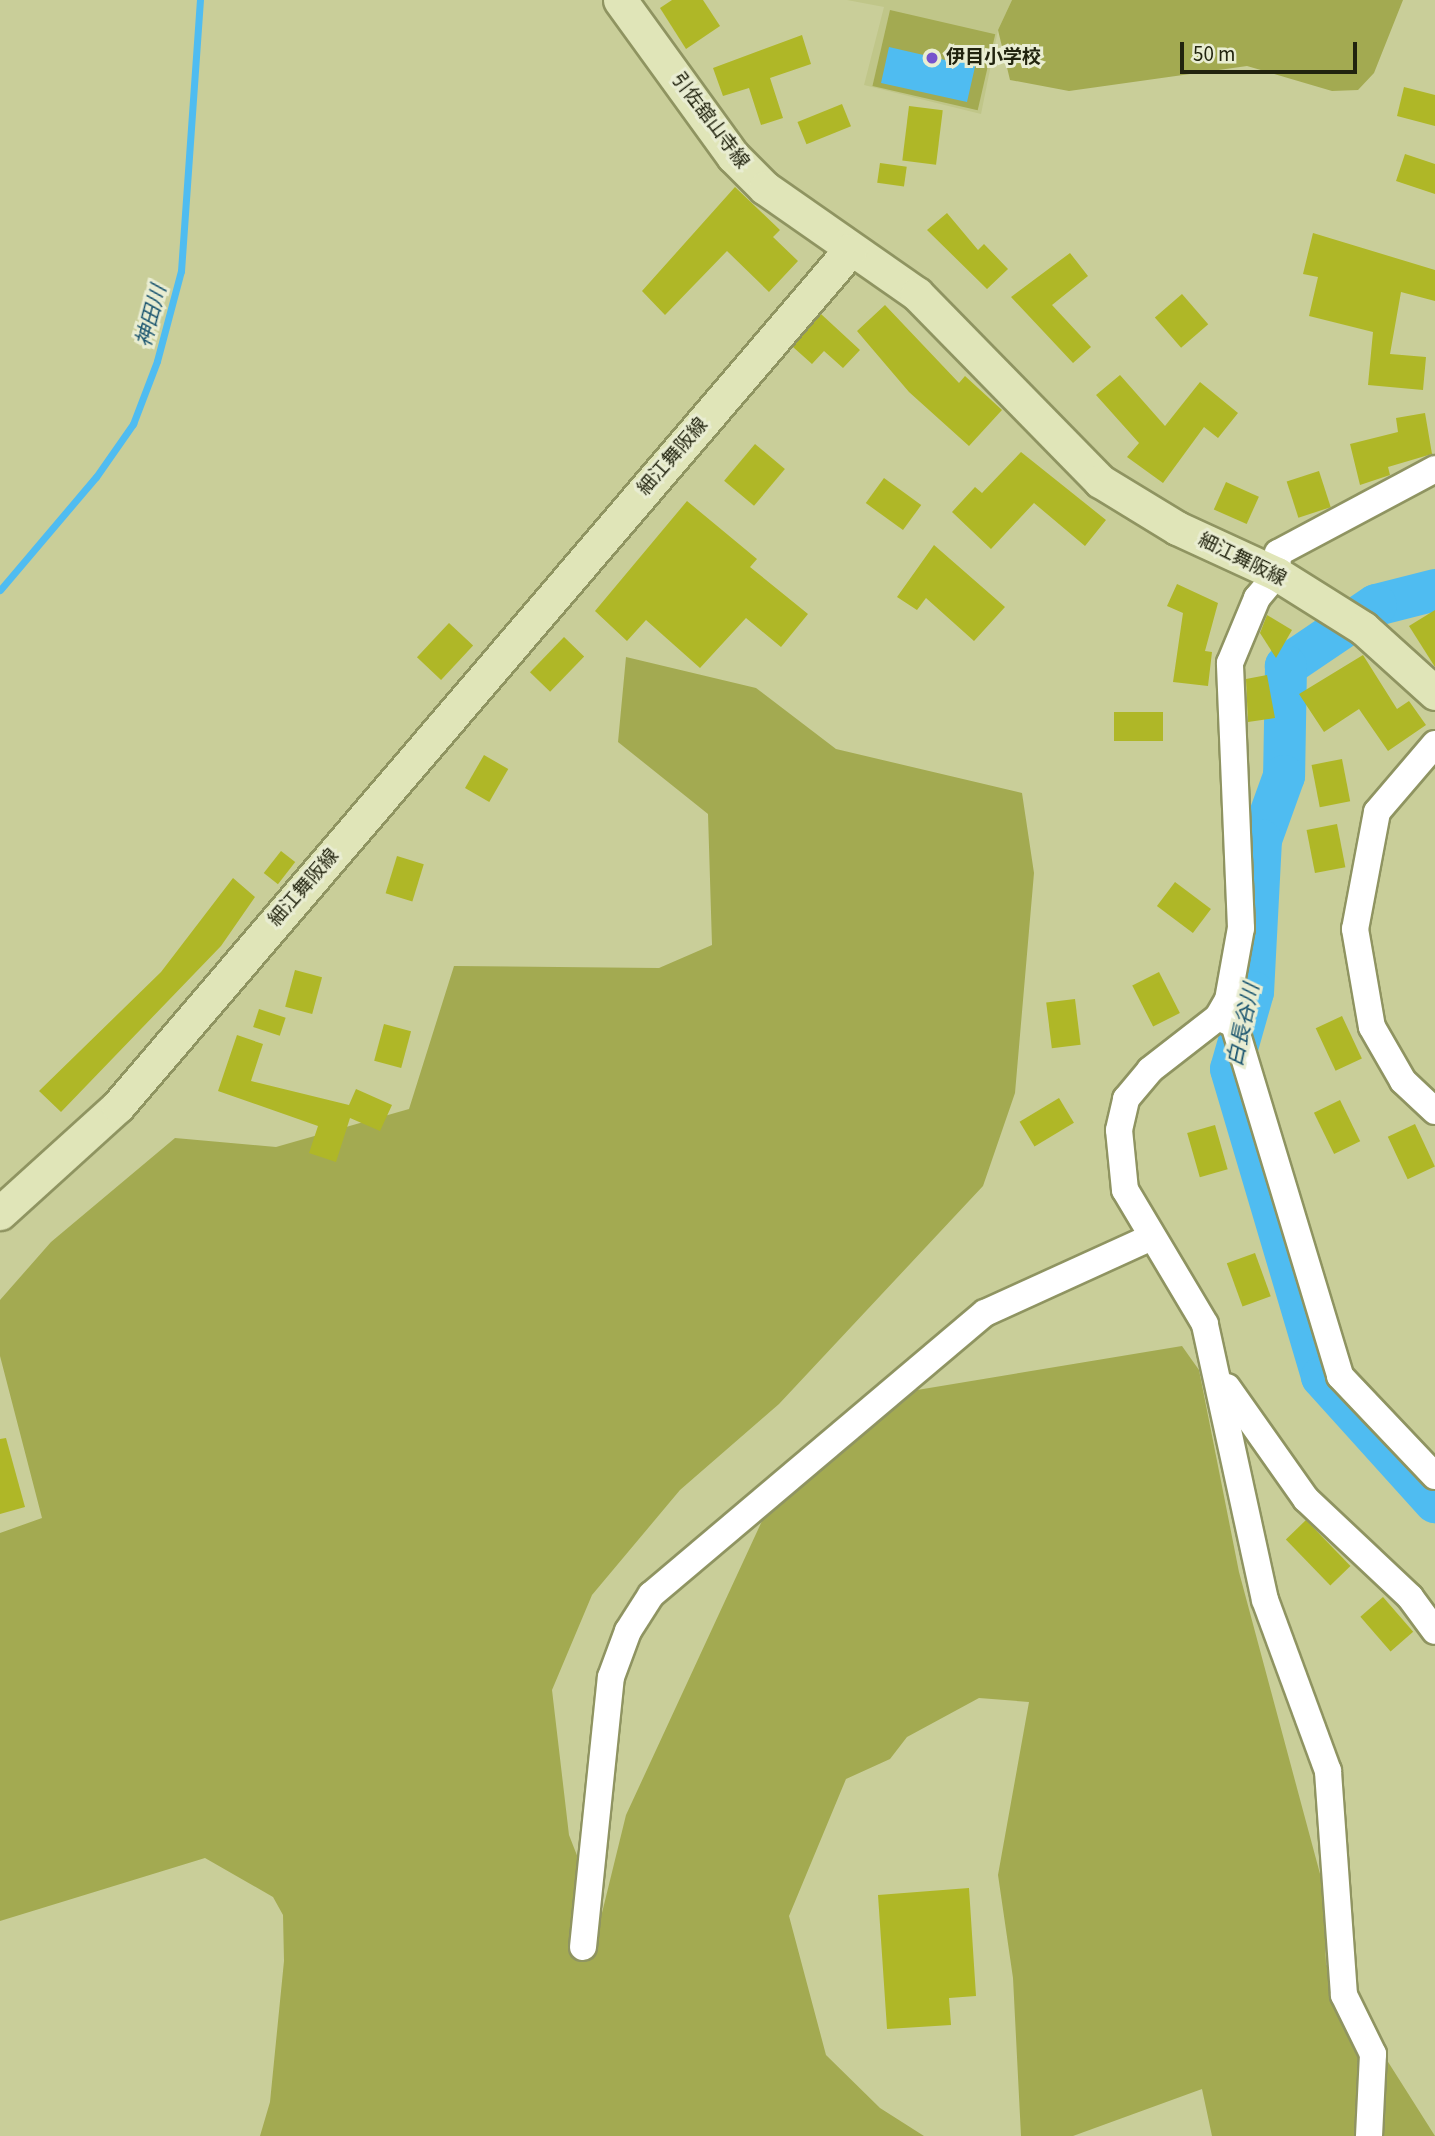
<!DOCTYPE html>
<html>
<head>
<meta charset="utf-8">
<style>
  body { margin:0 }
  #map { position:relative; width:1435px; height:2136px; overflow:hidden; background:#c9ce99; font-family:"Source Sans 3","Noto Sans JP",sans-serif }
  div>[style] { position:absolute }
  .built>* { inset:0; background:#c0c689 }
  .green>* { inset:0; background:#a3aa51; transform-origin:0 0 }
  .water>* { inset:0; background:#4fbcf1 }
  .stream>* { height:7px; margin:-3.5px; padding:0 3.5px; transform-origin:3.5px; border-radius:3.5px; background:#4fbcf1 }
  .river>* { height:42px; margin:-21px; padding:0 21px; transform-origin:21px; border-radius:21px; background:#4fbcf1 }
  .building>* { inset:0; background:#afb727; transform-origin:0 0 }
  .roads { filter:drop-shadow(2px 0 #8f9461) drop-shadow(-2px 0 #8f9461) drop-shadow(0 2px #8f9461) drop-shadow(0 -2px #8f9461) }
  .minor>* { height:26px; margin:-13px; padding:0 13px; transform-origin:13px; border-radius:13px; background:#fff }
  .major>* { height:33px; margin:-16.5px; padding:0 16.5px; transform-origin:16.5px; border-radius:16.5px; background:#e0e5b8 }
  .dots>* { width:19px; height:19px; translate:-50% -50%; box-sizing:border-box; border:4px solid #e9edd2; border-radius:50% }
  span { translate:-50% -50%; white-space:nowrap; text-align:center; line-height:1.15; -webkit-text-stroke:6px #e9edd2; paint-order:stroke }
  .poi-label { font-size:19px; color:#21230e; font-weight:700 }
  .left { translate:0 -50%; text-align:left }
  .street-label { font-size:19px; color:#21230e }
  .water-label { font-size:21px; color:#18536e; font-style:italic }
  .scale { position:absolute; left:1180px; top:42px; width:177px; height:32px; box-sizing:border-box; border:4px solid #21230e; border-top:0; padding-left:9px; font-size:21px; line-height:24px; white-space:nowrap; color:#21230e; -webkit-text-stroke:5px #e9edd2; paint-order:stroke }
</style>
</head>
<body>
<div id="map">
  <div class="built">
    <div style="clip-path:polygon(847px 0,1012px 0,998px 30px,981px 114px,864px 85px,884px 7px)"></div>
  </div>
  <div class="green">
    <div style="clip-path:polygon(1012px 0,1403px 0,1374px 73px,1358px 90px,1332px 91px,1247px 66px,1069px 91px,1010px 80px,998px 30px)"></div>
    <div style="left:890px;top:10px;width:108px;height:78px;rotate:13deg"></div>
    <div style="clip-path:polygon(626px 657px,756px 688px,836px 749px,1022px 793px,1034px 873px,1015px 1093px,983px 1186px,779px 1404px,680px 1490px,592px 1595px,552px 1690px,569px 1835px,601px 1917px,626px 1815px,774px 1495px,893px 1394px,1182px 1346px,1199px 1370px,1239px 1572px,1323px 1885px,1326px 1964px,1435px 2136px,1212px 2136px,1202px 2089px,1073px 2136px,1021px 2136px,1013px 1978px,998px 1875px,1029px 1702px,979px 1698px,907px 1737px,890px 1759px,846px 1779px,789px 1916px,826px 2055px,880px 2108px,924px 2136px,260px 2136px,270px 2102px,284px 1961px,283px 1915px,273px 1897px,205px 1858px,0 1921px,0 1533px,42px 1518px,0 1356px,0 1300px,51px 1242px,175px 1138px,276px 1147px,409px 1109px,454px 966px,659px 968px,712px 945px,708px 814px,618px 742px)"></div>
  </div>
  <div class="water">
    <div style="clip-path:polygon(889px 47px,958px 63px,960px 54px,977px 58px,967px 102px,881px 83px)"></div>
  </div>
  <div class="stream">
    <div style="left:0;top:590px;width:148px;rotate:-49.7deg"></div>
    <div style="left:96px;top:477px;width:65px;rotate:-55.1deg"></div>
    <div style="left:133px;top:424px;width:67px;rotate:-69.1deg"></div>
    <div style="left:157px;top:361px;width:93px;rotate:-75.1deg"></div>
    <div style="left:181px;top:271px;width:272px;rotate:-86deg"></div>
  </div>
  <div class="river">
    <div style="left:1435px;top:590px;width:61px;rotate:165.7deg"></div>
    <div style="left:1376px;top:605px;width:109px;rotate:145.9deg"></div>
    <div style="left:1286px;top:666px;width:110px;rotate:91deg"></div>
    <div style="left:1284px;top:776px;width:68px;rotate:109.8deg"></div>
    <div style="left:1261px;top:840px;width:152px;rotate:93deg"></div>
    <div style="left:1253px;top:992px;width:80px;rotate:105.9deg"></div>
    <div style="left:1231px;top:1069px;width:321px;rotate:73.5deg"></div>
    <div style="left:1322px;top:1377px;width:169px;rotate:47.9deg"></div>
  </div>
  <div class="building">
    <div style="clip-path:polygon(672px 0,703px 0,720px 26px,686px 49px,660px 8px)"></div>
    <div style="clip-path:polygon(802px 35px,811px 64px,770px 78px,783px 118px,761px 125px,749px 88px,723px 96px,713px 68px)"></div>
    <div style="clip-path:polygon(1404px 87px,1435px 95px,1435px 126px,1397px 116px)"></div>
    <div style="left:842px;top:104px;width:24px;height:48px;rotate:68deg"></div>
    <div style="left:909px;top:106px;width:34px;height:55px;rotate:7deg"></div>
    <div style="clip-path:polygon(1405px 154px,1435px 164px,1435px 194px,1396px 181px)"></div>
    <div style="left:880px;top:163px;width:27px;height:20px;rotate:8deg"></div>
    <div style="clip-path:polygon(735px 187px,780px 230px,773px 237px,798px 261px,769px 292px,727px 251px,665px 315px,642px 291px)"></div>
    <div style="clip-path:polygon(947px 213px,978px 250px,984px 244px,1008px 269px,987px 289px,927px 230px)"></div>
    <div style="clip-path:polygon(1313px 233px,1435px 270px,1435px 301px,1401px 292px,1390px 354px,1426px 357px,1423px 390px,1368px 385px,1373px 332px,1309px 316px,1318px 277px,1303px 274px)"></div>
    <div style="clip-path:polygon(1070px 253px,1088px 276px,1052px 305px,1091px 347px,1073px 363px,1011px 297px)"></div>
    <div style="left:1182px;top:294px;width:40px;height:36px;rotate:49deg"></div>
    <div style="clip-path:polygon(885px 305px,959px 383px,965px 376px,1002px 410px,969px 446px,909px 392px,857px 331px)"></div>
    <div style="clip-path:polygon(821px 314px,860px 350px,843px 368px,824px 351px,812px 364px,793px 347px)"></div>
    <div style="clip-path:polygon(1120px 375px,1165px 426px,1200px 382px,1238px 413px,1218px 438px,1204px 427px,1163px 483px,1127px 457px,1139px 443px,1096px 395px)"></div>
    <div style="clip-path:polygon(1425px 413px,1432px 454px,1388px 467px,1390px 475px,1360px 485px,1350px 444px,1398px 432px,1396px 418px)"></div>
    <div style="left:755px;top:444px;width:39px;height:48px;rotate:40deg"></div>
    <div style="clip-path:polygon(1021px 452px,1106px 520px,1085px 546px,1034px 503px,991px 549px,952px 512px,975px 487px,982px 493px)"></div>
    <div style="left:1319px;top:471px;width:38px;height:34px;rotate:72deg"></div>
    <div style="left:884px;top:478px;width:46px;height:31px;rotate:36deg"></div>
    <div style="left:1226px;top:482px;width:36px;height:30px;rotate:24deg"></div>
    <div style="clip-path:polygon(687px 501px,757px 559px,750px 567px,808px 614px,781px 647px,746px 618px,700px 668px,646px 620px,627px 641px,595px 611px)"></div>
    <div style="clip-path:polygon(934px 545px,1005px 607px,974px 641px,926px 598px,917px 610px,897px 597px)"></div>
    <div style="clip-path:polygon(1177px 584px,1218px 603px,1205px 651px,1212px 652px,1208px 686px,1173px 682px,1183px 613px,1167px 606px)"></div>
    <div style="clip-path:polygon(1435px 610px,1435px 667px,1409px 626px)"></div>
    <div style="clip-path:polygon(1267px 615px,1292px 630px,1276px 658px,1260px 633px)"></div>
    <div style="left:449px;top:623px;width:33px;height:47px;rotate:43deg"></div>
    <div style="left:564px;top:637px;width:28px;height:49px;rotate:44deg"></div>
    <div style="clip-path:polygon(1363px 655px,1397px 709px,1409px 701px,1426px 725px,1388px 751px,1359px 709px,1324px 732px,1299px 694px)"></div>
    <div style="clip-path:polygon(1267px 675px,1275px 718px,1248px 722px,1246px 679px)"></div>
    <div style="left:1114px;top:712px;width:49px;height:29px"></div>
    <div style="left:484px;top:755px;width:28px;height:38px;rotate:30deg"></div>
    <div style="left:1342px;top:759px;width:43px;height:31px;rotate:79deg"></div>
    <div style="left:1337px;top:824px;width:44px;height:31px;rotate:79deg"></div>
    <div style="left:281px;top:851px;width:18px;height:28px;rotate:38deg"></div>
    <div style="left:397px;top:856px;width:28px;height:39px;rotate:17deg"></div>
    <div style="clip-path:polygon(233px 878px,255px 897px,221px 946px,61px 1112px,39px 1091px,161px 972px)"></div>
    <div style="left:1175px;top:882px;width:45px;height:30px;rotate:37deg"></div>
    <div style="left:295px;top:970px;width:28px;height:38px;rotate:15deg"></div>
    <div style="left:1159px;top:972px;width:46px;height:30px;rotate:63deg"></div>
    <div style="left:1075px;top:999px;width:46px;height:29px;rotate:83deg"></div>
    <div style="left:259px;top:1009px;width:28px;height:19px;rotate:18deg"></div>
    <div style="left:1342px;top:1016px;width:47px;height:29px;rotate:65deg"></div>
    <div style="left:384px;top:1024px;width:28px;height:38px;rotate:15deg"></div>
    <div style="clip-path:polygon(237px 1035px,263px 1044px,251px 1081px,349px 1105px,356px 1089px,392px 1105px,380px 1131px,350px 1118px,336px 1162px,309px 1153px,318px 1126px,218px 1091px)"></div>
    <div style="left:1059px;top:1098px;width:29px;height:46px;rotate:59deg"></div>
    <div style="left:1340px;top:1100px;width:46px;height:29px;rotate:64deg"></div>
    <div style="left:1415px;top:1124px;width:47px;height:30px;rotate:65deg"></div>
    <div style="left:1215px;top:1125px;width:46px;height:29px;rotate:74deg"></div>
    <div style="left:1255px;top:1253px;width:46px;height:30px;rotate:70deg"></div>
    <div style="clip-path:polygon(6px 1438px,25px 1507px,0 1514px,0 1439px)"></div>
    <div style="left:1306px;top:1520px;width:64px;height:28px;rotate:46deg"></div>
    <div style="left:1383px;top:1597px;width:46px;height:30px;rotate:49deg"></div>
    <div style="clip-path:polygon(969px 1888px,976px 1996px,949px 1998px,951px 2025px,887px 2029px,878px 1895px)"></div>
  </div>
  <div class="roads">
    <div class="minor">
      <div style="left:1435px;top:744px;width:89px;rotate:130.5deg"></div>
      <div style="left:1377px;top:812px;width:119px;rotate:100.6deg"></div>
      <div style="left:1355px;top:929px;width:99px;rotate:80.2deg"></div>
      <div style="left:1372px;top:1027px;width:62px;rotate:60.1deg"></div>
      <div style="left:1403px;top:1081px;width:44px;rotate:43.2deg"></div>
      <div style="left:1218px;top:1017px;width:17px;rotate:24deg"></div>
      <div style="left:1234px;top:1024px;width:368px;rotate:73.2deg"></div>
      <div style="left:1340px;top:1376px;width:138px;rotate:46.5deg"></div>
      <div style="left:1227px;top:1387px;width:137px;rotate:54.8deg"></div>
      <div style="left:1306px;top:1499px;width:143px;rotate:43.3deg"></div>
      <div style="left:1410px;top:1597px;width:42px;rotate:53.7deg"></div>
      <div style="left:583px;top:1947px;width:271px;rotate:-84.1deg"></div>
      <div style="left:611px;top:1677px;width:49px;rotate:-69.7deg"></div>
      <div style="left:628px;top:1631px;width:43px;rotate:-57.4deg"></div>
      <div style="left:651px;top:1595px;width:437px;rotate:-40.2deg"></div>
      <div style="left:985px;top:1313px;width:183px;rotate:-24.5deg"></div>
      <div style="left:1369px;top:2136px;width:82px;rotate:-87.2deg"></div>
      <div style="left:1373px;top:2054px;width:66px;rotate:-116.2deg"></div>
      <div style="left:1344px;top:1995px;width:225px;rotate:-94.1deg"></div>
      <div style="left:1328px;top:1771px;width:182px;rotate:-110.2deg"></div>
      <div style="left:1265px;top:1600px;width:282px;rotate:-102.3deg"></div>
      <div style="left:1205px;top:1324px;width:156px;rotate:-120.8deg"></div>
      <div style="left:1125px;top:1190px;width:60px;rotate:-95.7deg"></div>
      <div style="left:1119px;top:1130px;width:32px;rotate:-77deg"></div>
      <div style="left:1126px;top:1099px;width:38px;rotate:-50deg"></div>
      <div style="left:1150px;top:1070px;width:86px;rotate:-37.9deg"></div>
      <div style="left:1218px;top:1017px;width:20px;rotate:-60deg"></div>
      <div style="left:1228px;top:1000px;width:73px;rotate:-79.8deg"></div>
      <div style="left:1241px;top:928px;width:265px;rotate:-92.4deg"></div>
      <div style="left:1230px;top:663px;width:70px;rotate:-67.4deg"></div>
      <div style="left:1257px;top:598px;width:31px;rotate:-50deg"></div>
      <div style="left:1277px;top:574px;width:21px;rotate:-87deg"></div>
      <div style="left:1278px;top:553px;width:178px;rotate:-28.1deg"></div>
    </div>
    <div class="major">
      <div style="left:620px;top:0;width:193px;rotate:54.1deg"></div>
      <div style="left:733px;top:156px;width:45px;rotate:45deg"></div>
      <div style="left:765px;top:188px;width:185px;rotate:34.9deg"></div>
      <div style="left:917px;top:294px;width:262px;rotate:45.6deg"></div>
      <div style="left:1100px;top:481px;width:90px;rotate:31.4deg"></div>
      <div style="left:1177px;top:528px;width:110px;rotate:24.7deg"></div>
      <div style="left:1277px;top:574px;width:102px;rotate:32.1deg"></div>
      <div style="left:1363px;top:628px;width:97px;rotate:42.1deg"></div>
      <div style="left:0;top:1213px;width:159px;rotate:-42.2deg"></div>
      <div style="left:118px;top:1106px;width:1126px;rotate:-49.46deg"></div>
    </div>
  </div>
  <div class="dots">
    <div style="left:932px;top:58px;background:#7652cc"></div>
  </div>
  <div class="poi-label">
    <span class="left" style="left:946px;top:58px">伊目小学校</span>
  </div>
  <div class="street-label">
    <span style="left:710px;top:121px;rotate:53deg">引佐舘山寺線</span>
    <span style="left:673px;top:457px;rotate:-49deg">細江舞阪線</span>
    <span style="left:1242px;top:560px;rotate:26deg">細江舞阪線</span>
    <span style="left:304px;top:888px;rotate:-49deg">細江舞阪線</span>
  </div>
  <div class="water-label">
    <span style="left:151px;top:316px;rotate:-75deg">神田川</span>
    <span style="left:1243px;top:1025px;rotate:-78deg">白長谷川</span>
  </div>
  <div class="scale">50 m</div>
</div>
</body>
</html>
